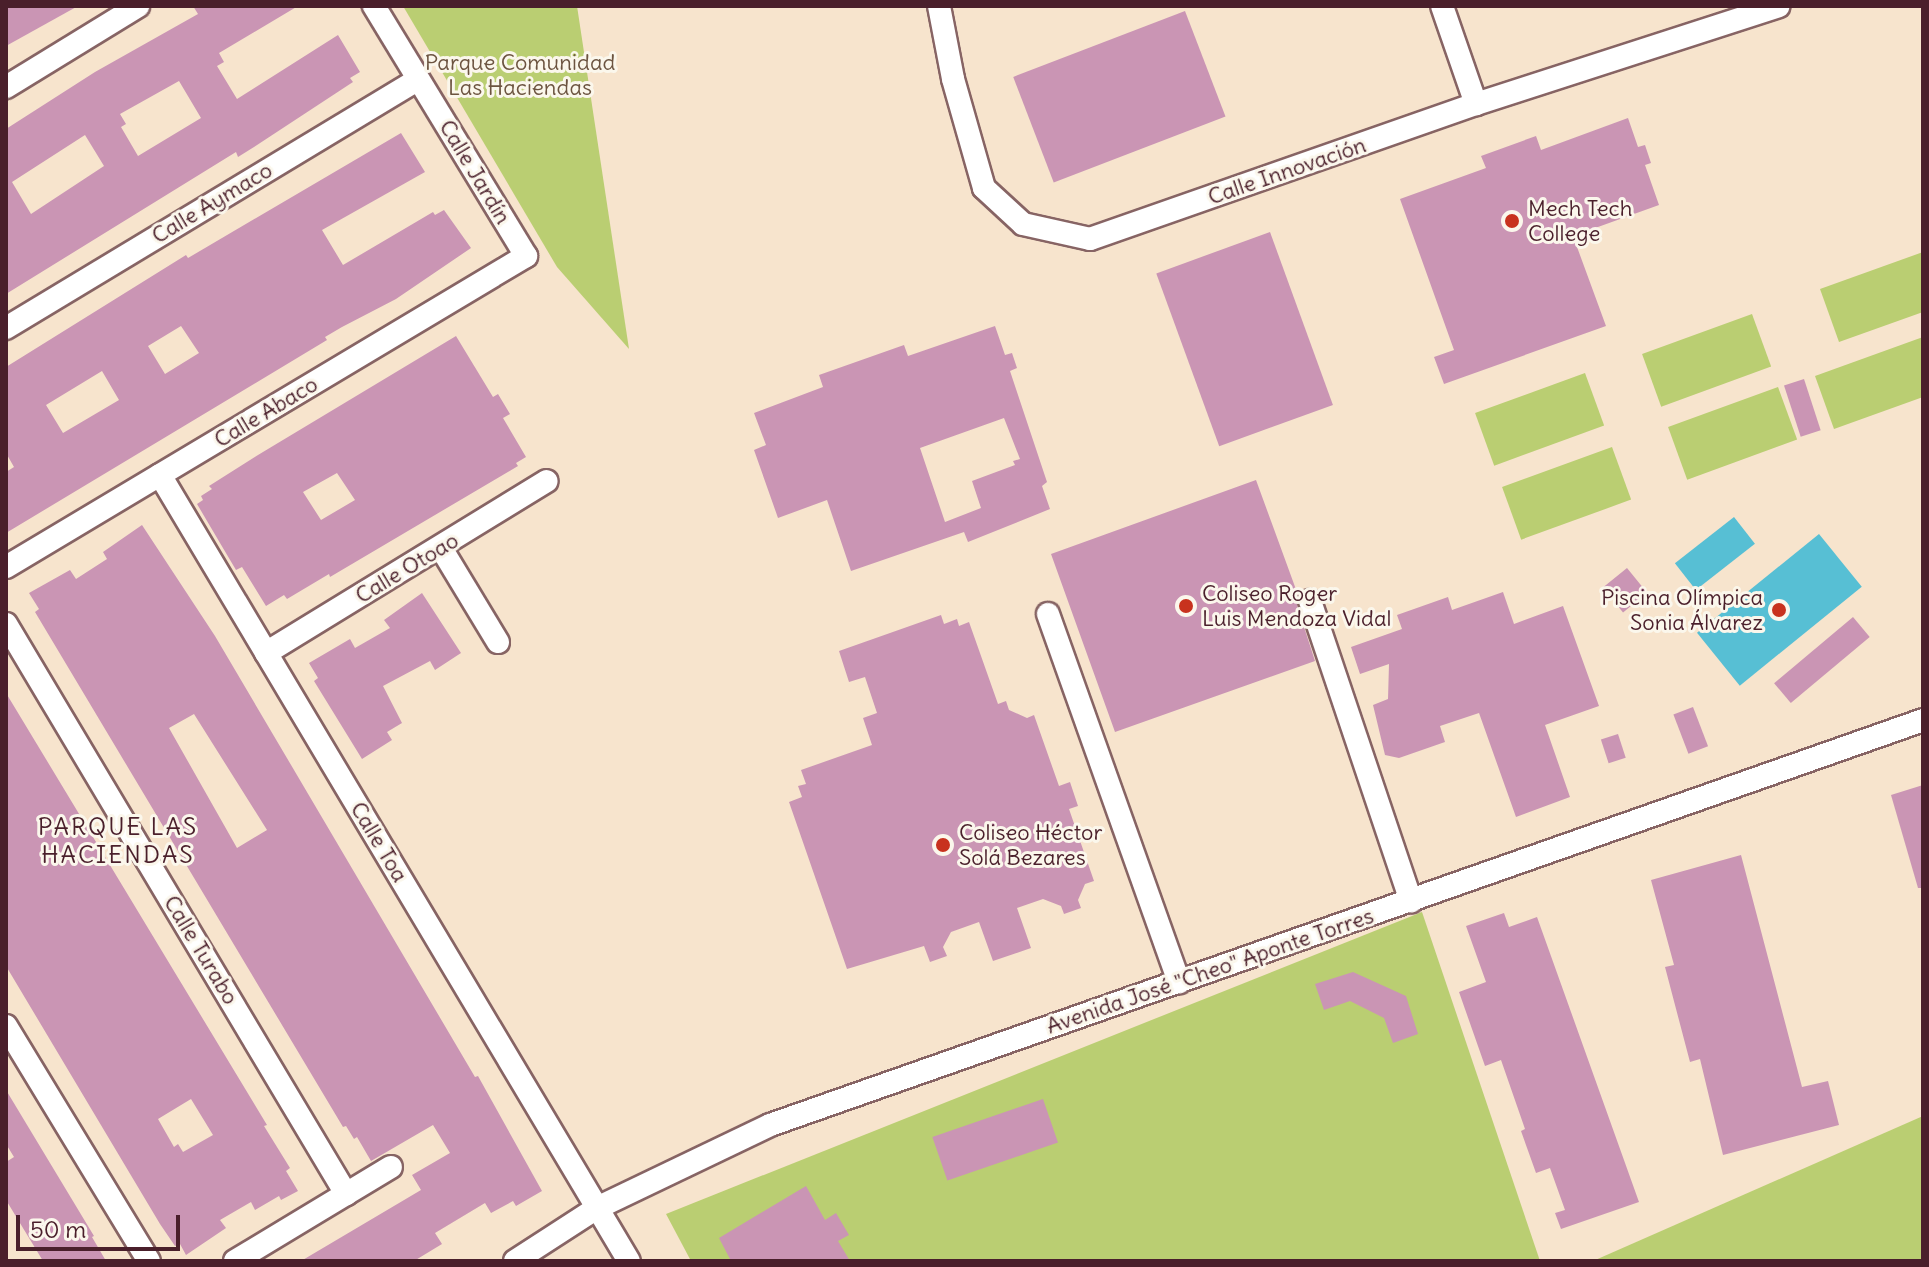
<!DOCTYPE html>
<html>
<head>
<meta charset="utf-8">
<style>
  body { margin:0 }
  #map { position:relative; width:1929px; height:1267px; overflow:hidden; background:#f7e4cd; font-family:Delius,sans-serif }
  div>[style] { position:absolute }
  .green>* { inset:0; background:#bace72; transform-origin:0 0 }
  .water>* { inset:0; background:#57bfd4; transform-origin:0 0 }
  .building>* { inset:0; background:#ca95b4; transform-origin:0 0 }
  .roads { filter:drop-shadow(2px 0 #876464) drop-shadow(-2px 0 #876464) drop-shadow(0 2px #876464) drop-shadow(0 -2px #876464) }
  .minor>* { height:22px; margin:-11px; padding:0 11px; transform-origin:11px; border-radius:11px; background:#fff }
  .dots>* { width:22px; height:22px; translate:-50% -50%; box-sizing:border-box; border:4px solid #fbf7ec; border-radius:50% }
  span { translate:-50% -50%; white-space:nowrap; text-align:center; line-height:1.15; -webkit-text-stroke:6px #fbf7ec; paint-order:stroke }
  .park-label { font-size:22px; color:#6c5440 }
  .street-label { font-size:22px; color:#4a1f2b }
  .poi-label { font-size:22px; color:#4a1f2b }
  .left { translate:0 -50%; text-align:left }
  .right { translate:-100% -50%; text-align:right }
  .neighbourhood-label { font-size:24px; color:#4a1f2b; letter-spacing:2px }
  .frame { position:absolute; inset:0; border:8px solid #4a1f2b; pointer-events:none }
  .scale { position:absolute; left:16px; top:1215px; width:164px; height:36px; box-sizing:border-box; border:4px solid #4a1f2b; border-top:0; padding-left:10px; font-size:24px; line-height:28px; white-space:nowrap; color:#4a1f2b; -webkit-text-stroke:6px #fbf7ec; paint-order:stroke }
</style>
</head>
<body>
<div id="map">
  <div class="green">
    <div style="clip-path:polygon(403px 6px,577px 6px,629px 349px,557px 267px)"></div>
    <div style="clip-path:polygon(1923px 252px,1923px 312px,1839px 342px,1820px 289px)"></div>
    <div style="left:1752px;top:314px;width:56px;height:117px;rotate:70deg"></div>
    <div style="clip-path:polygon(1923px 337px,1923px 397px,1834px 429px,1815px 376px)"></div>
    <div style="left:1585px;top:373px;width:56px;height:117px;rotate:70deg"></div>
    <div style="left:1778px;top:387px;width:56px;height:117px;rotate:70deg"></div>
    <div style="left:1612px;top:447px;width:56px;height:117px;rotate:70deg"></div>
    <div style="clip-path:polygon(1422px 912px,1540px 1261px,691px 1261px,666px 1214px)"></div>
    <div style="clip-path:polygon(1923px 1116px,1923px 1261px,1593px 1261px)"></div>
  </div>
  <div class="water">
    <div style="left:1734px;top:517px;width:34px;height:75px;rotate:52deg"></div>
    <div style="left:1819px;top:534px;width:68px;height:157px;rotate:51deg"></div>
  </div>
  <div class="building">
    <div style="clip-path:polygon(6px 6px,78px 6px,6px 46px)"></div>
    <div style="clip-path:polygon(evenodd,193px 6px,298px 6px,219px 53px,224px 62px,217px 66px,237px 99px,338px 35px,360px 72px,350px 78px,353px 82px,254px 147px,238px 157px,236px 152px,6px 294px,6px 129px,95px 72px,198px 14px,193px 6px,179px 81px,201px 118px,138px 156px,121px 127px,126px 124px,120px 114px,179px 81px,193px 6px,85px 135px,104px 166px,31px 214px,12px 182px,85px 135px)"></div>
    <div style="left:1185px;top:11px;width:113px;height:184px;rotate:69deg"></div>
    <div style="clip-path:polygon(1628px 118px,1638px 147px,1645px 145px,1651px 163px,1645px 165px,1659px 205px,1573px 236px,1606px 326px,1444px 384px,1434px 357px,1454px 350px,1400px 199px,1486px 168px,1481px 156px,1536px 136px,1541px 150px)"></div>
    <div style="clip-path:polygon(evenodd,401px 133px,425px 172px,322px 230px,343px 265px,433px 212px,435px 215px,444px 210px,471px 248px,396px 299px,342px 327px,325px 337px,327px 340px,6px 533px,6px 472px,14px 467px,6px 453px,6px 367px,186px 255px,188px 258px,401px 133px,181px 326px,199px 353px,165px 374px,148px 346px,181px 326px,401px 133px,102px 371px,119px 400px,63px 433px,46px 405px,102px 371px)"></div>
    <div style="left:1270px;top:232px;width:184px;height:121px;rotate:70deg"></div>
    <div style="clip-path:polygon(evenodd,995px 326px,1005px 355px,1012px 353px,1017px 368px,1010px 371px,1047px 482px,1042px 486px,1050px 509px,968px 542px,964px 532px,851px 571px,827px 500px,778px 518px,754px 450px,766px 445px,754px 413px,823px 387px,819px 375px,904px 345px,908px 356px,995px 326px,1004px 418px,1020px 459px,1013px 461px,1015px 465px,972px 481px,981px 508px,945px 522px,920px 448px,1004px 418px)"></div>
    <div style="clip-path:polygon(evenodd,456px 336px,493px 397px,498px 394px,510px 414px,503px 418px,526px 457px,516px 463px,518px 466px,330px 577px,329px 574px,287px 599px,284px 595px,266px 606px,242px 567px,236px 570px,220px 543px,197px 504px,203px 500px,201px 496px,212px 489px,209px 486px,258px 455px,456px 336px,337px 473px,355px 500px,321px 520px,303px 492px,337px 473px)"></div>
    <div style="left:1804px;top:379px;width:54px;height:21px;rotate:72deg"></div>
    <div style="clip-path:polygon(1256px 480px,1298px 595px,1297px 605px,1315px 661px,1115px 732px,1051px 554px)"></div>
    <div style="clip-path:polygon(evenodd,142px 525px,215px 636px,475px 1077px,478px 1076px,542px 1191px,516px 1206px,513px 1201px,491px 1213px,485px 1203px,435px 1233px,442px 1244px,414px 1261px,301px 1261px,421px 1190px,412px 1175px,450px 1153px,433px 1125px,371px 1161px,357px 1137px,354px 1139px,346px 1126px,343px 1127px,35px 612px,39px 609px,29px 593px,70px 570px,76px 579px,107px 559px,103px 552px,142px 525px,194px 714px,267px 830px,237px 848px,169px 728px,194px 714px)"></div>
    <div style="left:1627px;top:568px;width:32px;height:31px;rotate:51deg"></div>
    <div style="clip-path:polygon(1503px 592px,1514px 624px,1563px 606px,1599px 706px,1545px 725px,1570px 797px,1516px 817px,1479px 713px,1440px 726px,1445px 742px,1399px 758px,1385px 755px,1373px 705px,1388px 699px,1389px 664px,1360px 674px,1351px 647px,1402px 629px,1397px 615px,1448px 597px,1452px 610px)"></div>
    <div style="clip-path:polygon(422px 593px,461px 653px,435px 670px,430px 661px,383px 686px,402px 723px,387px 732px,392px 740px,362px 759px,314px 681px,318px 678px,309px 663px,350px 639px,355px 648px,390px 628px,384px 620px)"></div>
    <div style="clip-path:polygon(941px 615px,944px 624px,957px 619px,959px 626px,969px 622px,998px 704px,1006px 701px,1009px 710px,1027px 718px,1034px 715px,1059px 786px,1070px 782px,1078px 806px,1069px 809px,1094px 881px,1085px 884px,1078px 900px,1081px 908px,1064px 914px,1061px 906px,1043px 899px,1017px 908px,1031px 948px,993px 961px,979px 922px,951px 932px,943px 947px,947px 956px,930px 962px,924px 946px,847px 969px,789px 802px,802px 797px,798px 786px,806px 784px,801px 770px,872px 745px,863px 718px,877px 713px,865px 677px,849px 682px,839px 651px)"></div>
    <div style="left:1853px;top:617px;width:26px;height:103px;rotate:50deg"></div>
    <div style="clip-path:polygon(evenodd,6px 693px,267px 1125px,264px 1126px,290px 1168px,286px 1171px,298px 1191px,281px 1200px,279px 1196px,255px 1210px,251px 1202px,220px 1220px,226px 1228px,186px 1255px,180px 1244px,175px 1246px,160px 1224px,6px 966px,6px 693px,191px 1099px,213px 1135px,183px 1152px,178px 1144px,174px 1147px,158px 1119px,191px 1099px)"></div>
    <div style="left:1693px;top:707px;width:42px;height:21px;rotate:69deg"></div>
    <div style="left:1618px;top:734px;width:25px;height:18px;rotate:72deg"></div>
    <div style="clip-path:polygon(1923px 785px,1923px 888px,1918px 888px,1891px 795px)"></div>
    <div style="clip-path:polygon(1741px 855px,1802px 1087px,1828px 1081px,1839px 1125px,1723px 1155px,1700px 1059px,1690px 1062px,1665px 967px,1674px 965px,1651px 880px)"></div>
    <div style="clip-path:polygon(1504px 913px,1509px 927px,1537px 917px,1639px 1202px,1561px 1229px,1555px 1213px,1565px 1210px,1550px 1168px,1536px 1173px,1521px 1131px,1525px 1129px,1501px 1060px,1485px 1066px,1459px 992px,1486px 982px,1466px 926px)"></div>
    <div style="clip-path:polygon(1353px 972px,1406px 996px,1418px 1034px,1393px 1043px,1384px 1018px,1350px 1001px,1324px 1010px,1315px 984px)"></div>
    <div style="clip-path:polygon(6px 1090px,94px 1236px,92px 1237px,106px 1261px,43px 1261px,6px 1200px,6px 1162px,14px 1157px,6px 1144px)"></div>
    <div style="left:1043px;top:1099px;width:46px;height:117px;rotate:71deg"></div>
    <div style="clip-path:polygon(806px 1186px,825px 1220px,836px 1213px,849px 1235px,838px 1241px,850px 1261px,731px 1261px,719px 1238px)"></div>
  </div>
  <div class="roads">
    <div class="minor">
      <div style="left:939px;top:6px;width:74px;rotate:79.1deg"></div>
      <div style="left:953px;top:79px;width:113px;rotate:74.1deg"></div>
      <div style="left:984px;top:188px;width:53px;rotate:42.7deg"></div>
      <div style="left:1023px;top:224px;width:69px;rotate:12.6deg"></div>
      <div style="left:1090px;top:239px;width:409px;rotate:-19.3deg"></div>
      <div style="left:1476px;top:104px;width:318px;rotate:-17.9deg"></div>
      <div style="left:1442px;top:6px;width:104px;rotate:70.9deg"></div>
      <div style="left:6px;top:87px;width:155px;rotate:-31.5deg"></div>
      <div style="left:6px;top:328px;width:481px;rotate:-31.1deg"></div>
      <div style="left:160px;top:475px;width:915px;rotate:59.18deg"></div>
      <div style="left:441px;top:548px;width:110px;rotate:58.8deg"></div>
      <div style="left:6px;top:567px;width:606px;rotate:-30.88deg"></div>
      <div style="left:526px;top:256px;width:293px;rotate:-121.3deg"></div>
      <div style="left:1310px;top:601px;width:317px;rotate:71.4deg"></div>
      <div style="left:1048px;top:614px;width:391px;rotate:70.4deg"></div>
      <div style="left:6px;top:624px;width:664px;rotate:59.18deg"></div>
      <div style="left:266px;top:653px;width:329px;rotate:-31.5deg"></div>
      <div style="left:6px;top:1026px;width:275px;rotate:58.7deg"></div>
      <div style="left:235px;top:1261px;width:182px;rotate:-31.1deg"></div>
      <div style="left:515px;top:1261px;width:98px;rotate:-32.9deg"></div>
      <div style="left:597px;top:1208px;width:192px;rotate:-25.6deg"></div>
      <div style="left:770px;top:1125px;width:1222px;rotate:-19.35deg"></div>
    </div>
  </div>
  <div class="dots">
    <div style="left:1512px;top:221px;background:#c8321e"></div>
    <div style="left:1186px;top:606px;background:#c8321e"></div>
    <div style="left:1779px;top:610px;background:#c8321e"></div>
    <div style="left:943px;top:845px;background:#c8321e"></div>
  </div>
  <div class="park-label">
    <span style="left:520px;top:75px">Parque Comunidad<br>Las Haciendas</span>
  </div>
  <div class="street-label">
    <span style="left:1287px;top:171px;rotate:-19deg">Calle Innovación</span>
    <span style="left:475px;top:172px;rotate:59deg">Calle Jardín</span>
    <span style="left:212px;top:203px;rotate:-31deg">Calle Aymaco</span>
    <span style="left:266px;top:412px;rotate:-31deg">Calle Abaco</span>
    <span style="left:407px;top:568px;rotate:-31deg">Calle Otoao</span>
    <span style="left:379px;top:842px;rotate:59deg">Calle Toa</span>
    <span style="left:201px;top:950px;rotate:59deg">Calle Turabo</span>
    <span style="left:1210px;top:971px;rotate:-19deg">Avenida José "Cheo" Aponte Torres</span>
  </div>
  <div class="poi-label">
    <span class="left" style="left:1528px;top:221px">Mech Tech<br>College</span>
    <span class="left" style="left:1202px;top:606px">Coliseo Roger<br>Luis Mendoza Vidal</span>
    <span class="right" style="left:1763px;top:610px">Piscina Olímpica<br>Sonia Álvarez</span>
    <span class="left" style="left:959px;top:845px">Coliseo Héctor<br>Solá Bezares</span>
  </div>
  <div class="neighbourhood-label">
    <span style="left:118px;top:841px">PARQUE LAS<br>HACIENDAS</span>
  </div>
  <div class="frame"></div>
  <div class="scale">50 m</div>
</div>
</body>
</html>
